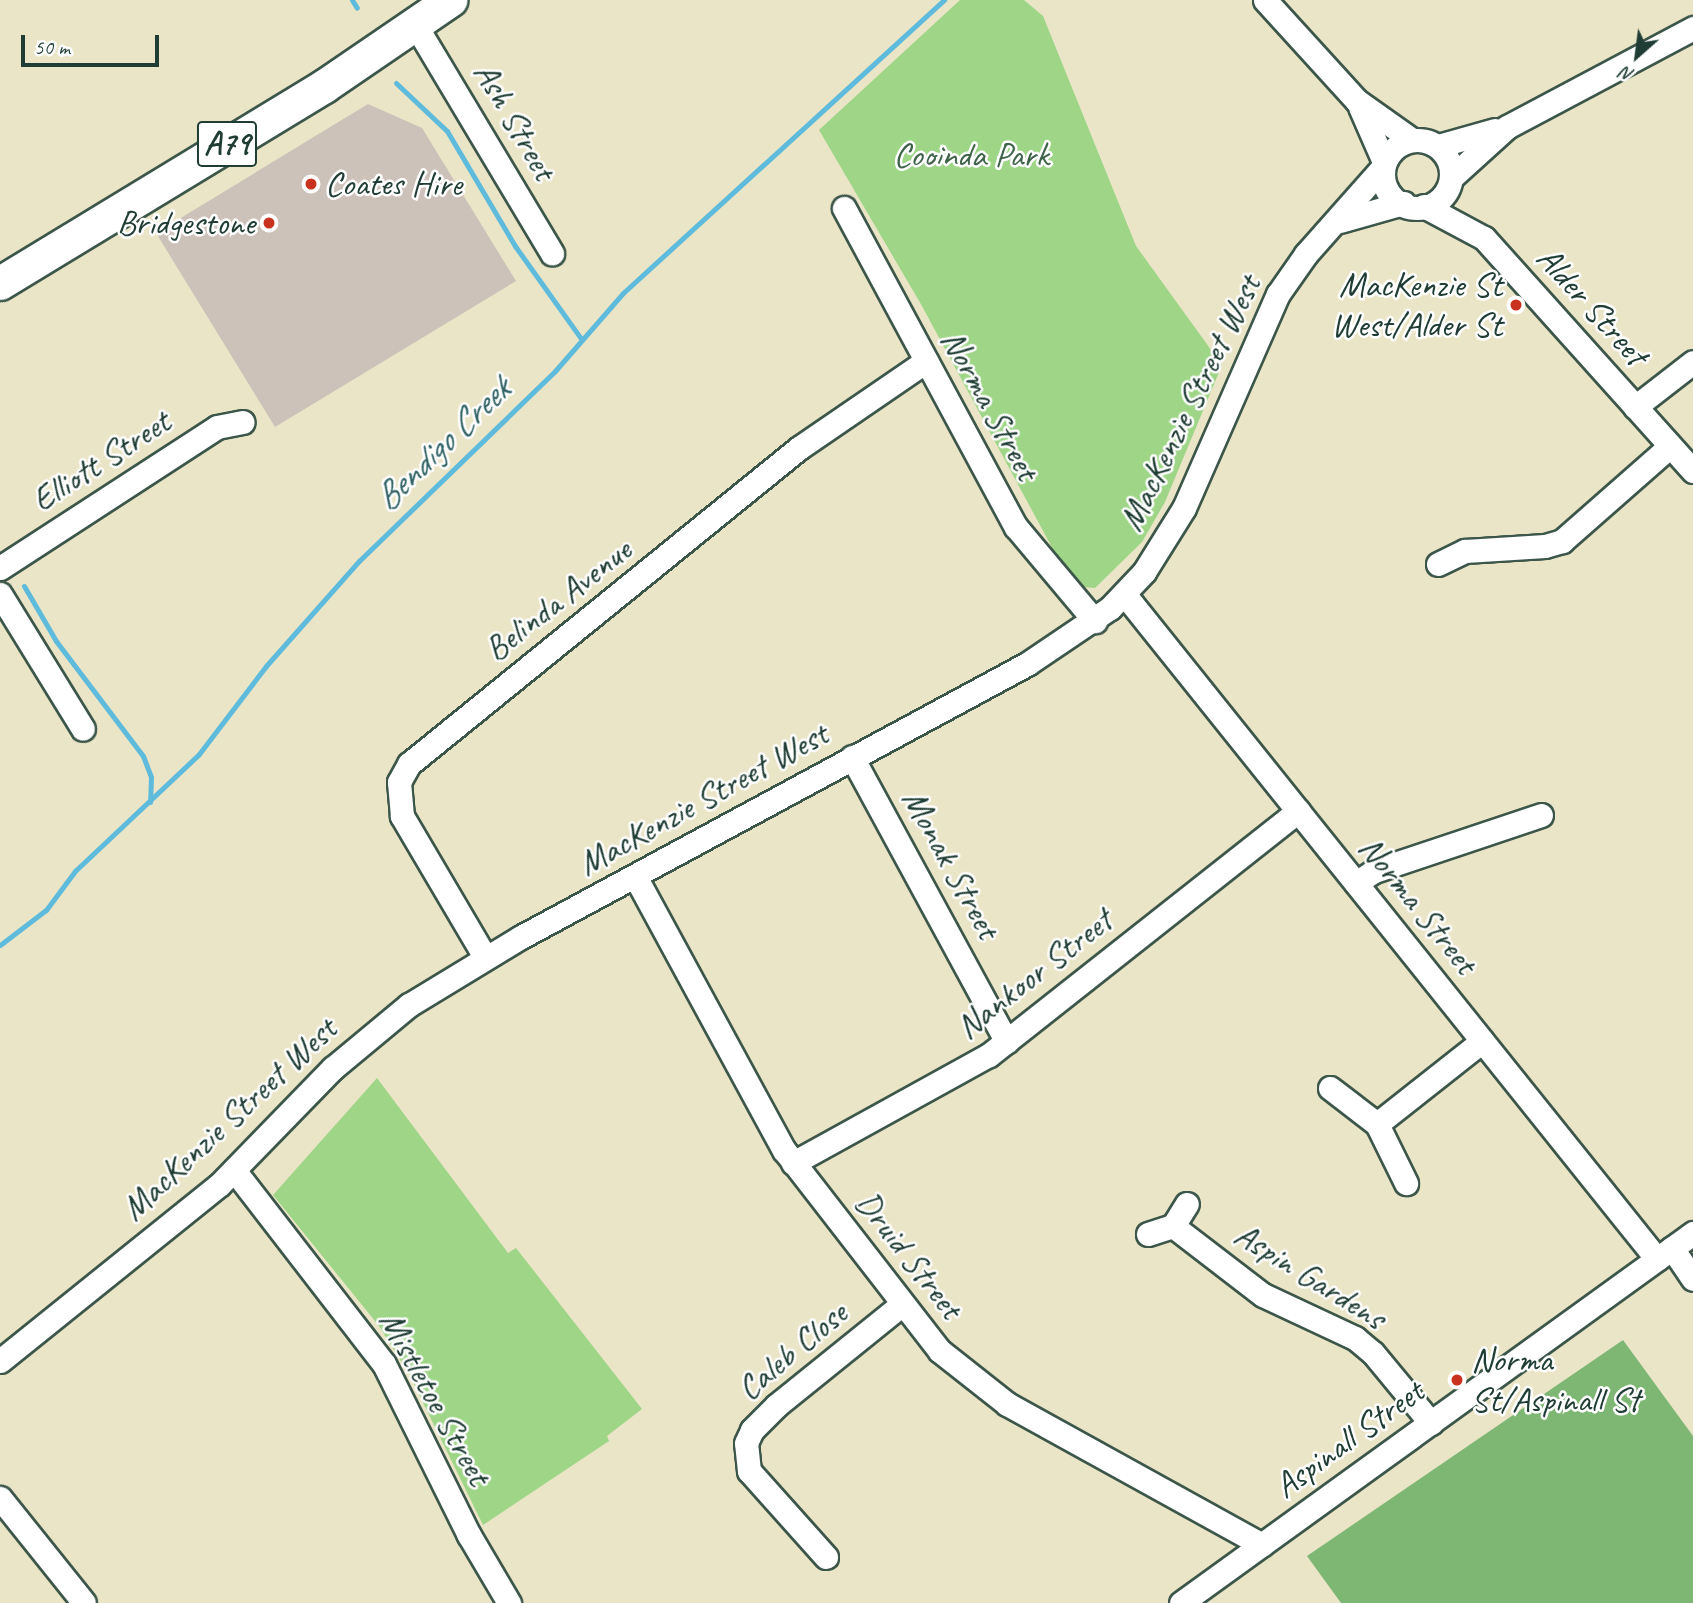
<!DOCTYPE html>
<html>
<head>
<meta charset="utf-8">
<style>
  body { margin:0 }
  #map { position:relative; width:1693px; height:1603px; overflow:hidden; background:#eae5c7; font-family:Caveat,sans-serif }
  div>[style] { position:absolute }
  .industrial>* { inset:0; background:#cdc2b9 }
  .green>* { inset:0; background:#9ed587 }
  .forest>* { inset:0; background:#7eb674 }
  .stream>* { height:5px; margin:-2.5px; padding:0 2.5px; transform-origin:2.5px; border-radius:2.5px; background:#5ebbdc }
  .roads { filter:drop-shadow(2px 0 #3d564a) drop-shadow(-2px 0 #3d564a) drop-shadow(0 2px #3d564a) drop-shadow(0 -2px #3d564a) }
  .minor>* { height:23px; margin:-11.5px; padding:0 11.5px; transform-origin:11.5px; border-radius:11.5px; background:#fff }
  .minor>.ring { margin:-11.5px; padding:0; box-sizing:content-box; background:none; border:23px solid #fff; border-radius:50% }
  .highway>* { height:33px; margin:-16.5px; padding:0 16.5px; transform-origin:16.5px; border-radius:16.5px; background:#fff }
  .dots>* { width:19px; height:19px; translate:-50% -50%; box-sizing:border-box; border:4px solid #fff; border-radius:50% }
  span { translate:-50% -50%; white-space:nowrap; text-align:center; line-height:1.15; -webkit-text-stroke:5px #fff; paint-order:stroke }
  .shield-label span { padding:2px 5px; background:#fff; border:2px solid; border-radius:5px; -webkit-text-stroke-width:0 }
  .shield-label { font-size:33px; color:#1f3d34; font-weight:700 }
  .street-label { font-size:35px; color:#1f3d34 }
  .park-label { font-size:35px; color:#3f6349 }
  .poi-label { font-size:35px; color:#1f3d34 }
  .left { translate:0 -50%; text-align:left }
  .right { translate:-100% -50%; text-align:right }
  .water-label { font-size:37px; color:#326366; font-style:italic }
  .north { position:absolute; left:1602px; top:21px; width:70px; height:70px; -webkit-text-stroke:5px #fff; paint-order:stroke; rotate:208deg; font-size:19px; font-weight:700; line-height:28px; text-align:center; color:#1f3d34 }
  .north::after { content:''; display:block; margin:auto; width:24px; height:32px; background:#1f3d34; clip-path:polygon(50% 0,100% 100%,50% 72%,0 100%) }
  .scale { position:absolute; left:21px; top:35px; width:138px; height:32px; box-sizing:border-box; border:4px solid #1f3d34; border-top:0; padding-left:9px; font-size:21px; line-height:24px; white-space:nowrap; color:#1f3d34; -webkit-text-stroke:5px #fff; paint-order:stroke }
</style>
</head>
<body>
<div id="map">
  <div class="industrial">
    <div style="clip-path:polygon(368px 104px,422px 128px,516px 281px,275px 427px,156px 233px)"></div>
  </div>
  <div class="green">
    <div style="clip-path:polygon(960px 0,1024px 0,1043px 16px,1136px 246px,1222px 365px,1165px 502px,1142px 542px,1095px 588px,1083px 587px,1063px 568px,922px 306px,819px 130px)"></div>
    <div style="clip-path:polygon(377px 1078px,508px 1253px,516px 1248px,642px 1409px,607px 1436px,609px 1441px,483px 1525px,409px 1374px,379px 1326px,273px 1195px)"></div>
  </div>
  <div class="forest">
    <div style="clip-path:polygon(1623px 1340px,1693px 1436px,1693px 1603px,1341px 1603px,1307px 1556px)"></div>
  </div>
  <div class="stream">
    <div style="left:352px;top:0;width:9px;rotate:58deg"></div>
    <div style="left:396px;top:83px;width:70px;rotate:43.3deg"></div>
    <div style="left:447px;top:131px;width:134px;rotate:59.4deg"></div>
    <div style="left:515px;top:246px;width:115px;rotate:54.5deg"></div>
    <div style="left:24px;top:586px;width:64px;rotate:59.8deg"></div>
    <div style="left:56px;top:641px;width:144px;rotate:52.9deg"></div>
    <div style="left:143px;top:756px;width:22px;rotate:69deg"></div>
    <div style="left:151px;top:777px;width:25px;rotate:92deg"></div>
    <div style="left:0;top:945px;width:58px;rotate:-37.3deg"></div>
    <div style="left:46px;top:910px;width:49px;rotate:-53.4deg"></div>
    <div style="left:75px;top:871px;width:170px;rotate:-43.3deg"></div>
    <div style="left:199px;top:754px;width:111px;rotate:-52.7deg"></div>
    <div style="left:266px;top:666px;width:140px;rotate:-48.5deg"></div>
    <div style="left:359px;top:561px;width:273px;rotate:-44.1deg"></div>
    <div style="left:555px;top:371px;width:103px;rotate:-48.9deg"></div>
    <div style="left:623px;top:293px;width:435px;rotate:-42.4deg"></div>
  </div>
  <div class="roads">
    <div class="minor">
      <div style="left:1265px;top:0;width:137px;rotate:47.7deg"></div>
      <div style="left:1357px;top:101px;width:67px;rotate:35.3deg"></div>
      <div style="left:416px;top:26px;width:265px;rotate:59.1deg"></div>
      <div style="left:1360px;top:107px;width:60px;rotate:66.4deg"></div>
      <div class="ring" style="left:1383px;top:140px;width:45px;height:45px"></div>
      <div style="left:1438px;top:146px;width:59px;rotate:-15.7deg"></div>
      <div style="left:1453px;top:176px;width:73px;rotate:-42.2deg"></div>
      <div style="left:1507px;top:127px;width:211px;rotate:-28deg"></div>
      <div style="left:1424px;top:206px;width:68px;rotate:28.1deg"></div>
      <div style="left:1484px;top:238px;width:313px;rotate:48.1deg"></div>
      <div style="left:844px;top:208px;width:362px;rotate:61.7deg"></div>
      <div style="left:1016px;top:527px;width:123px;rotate:50deg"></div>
      <div style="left:1340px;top:221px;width:66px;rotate:-15.9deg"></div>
      <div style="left:1635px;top:407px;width:73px;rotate:-37.8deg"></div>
      <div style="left:1438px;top:564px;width:30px;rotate:-26deg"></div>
      <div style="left:1465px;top:551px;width:80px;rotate:-3.6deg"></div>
      <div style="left:1545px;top:546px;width:18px;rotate:-16deg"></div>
      <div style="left:1562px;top:541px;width:144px;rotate:-41.3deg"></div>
      <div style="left:0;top:568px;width:259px;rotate:-33deg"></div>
      <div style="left:217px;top:427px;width:26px;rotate:-11deg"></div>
      <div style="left:0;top:594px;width:158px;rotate:58.4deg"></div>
      <div style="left:1125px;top:595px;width:851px;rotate:51.3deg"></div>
      <div style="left:852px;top:757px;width:324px;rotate:61.5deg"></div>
      <div style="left:635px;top:876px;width:312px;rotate:61.5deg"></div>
      <div style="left:784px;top:1150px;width:254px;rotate:52.2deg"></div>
      <div style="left:940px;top:1351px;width:85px;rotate:38.3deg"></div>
      <div style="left:1007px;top:1404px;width:291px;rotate:28.9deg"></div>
      <div style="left:1356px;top:883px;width:22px;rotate:-34deg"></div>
      <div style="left:1374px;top:871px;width:176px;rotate:-18.5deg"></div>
      <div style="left:485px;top:957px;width:164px;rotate:-120.5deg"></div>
      <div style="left:402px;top:816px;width:34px;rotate:-95deg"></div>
      <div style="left:399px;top:782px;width:21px;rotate:-61deg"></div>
      <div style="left:409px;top:764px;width:502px;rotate:-39.02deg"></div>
      <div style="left:799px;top:448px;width:154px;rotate:-34.4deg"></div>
      <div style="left:1330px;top:1088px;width:59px;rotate:37.5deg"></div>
      <div style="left:1377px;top:1124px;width:134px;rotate:-38.3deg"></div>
      <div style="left:1377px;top:1124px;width:66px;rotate:63.8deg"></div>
      <div style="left:793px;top:1163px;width:224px;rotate:-28.9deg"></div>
      <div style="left:989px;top:1055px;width:394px;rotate:-38.3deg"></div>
      <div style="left:234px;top:1170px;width:245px;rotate:52.3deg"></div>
      <div style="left:384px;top:1364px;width:191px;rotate:63.6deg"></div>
      <div style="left:469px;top:1535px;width:79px;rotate:59.5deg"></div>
      <div style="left:1173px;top:1226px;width:113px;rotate:37.5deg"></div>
      <div style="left:1263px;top:1295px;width:102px;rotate:25.1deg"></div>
      <div style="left:1355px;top:1338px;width:23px;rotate:40deg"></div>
      <div style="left:1373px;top:1353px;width:91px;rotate:50.4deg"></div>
      <div style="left:1148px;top:1234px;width:26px;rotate:-18deg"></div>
      <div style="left:1173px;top:1226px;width:26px;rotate:-58deg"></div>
      <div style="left:1672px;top:1248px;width:37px;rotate:56deg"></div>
      <div style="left:0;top:1361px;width:282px;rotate:-38.8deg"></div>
      <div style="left:220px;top:1184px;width:162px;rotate:-45.8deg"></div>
      <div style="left:333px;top:1068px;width:99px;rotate:-39.7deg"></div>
      <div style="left:409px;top:1005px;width:131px;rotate:-31.3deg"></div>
      <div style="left:521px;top:937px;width:575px;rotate:-28.35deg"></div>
      <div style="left:1027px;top:664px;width:100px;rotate:-34deg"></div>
      <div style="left:1110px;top:608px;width:50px;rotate:-46.6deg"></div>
      <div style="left:1144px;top:572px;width:75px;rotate:-58deg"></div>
      <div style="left:1184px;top:508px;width:234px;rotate:-66.3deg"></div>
      <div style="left:1278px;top:294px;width:49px;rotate:-55deg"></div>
      <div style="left:1306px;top:254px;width:115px;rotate:-48.5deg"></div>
      <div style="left:0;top:1498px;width:134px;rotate:51.3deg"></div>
      <div style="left:826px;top:1557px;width:115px;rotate:-131.8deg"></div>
      <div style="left:749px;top:1471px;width:28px;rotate:-96deg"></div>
      <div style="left:746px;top:1443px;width:14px;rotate:-65deg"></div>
      <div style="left:752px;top:1430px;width:35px;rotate:-45deg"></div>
      <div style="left:777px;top:1405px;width:161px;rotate:-38.9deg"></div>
      <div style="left:1181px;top:1603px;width:632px;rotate:-35.85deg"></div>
    </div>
    <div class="highway">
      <div style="left:0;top:283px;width:379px;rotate:-31.3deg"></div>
      <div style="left:324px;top:86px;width:153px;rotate:-34.3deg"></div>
    </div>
  </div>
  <div class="dots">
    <div style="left:311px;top:184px;background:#c8321e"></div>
    <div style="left:269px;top:223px;background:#c8321e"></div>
    <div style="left:1516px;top:305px;background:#c8321e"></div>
    <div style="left:1457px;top:1380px;background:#c8321e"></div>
  </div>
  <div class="shield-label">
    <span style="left:227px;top:144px">A79</span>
  </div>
  <div class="street-label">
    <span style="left:515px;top:121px;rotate:60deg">Ash Street</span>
    <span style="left:1592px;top:306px;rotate:48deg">Alder Street</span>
    <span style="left:1190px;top:403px;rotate:-64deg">MacKenzie Street West</span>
    <span style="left:990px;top:405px;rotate:61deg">Norma Street</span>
    <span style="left:101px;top:461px;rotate:-33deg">Elliott Street</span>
    <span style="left:558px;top:600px;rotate:-38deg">Belinda Avenue</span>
    <span style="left:703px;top:799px;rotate:-29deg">MacKenzie Street West</span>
    <span style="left:951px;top:864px;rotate:61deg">Monak Street</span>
    <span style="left:1418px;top:905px;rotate:51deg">Norma Street</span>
    <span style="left:1034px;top:974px;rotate:-38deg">Nankoor Street</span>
    <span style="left:229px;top:1119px;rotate:-43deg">MacKenzie Street West</span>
    <span style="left:909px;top:1255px;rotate:52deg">Druid Street</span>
    <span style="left:1310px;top:1276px;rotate:32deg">Aspin Gardens</span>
    <span style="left:792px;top:1351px;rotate:-40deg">Caleb Close</span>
    <span style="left:435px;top:1398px;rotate:61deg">Mistletoe Street</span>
    <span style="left:1349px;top:1439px;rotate:-36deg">Aspinall Street</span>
  </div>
  <div class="park-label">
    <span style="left:971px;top:155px">Cooinda Park</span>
  </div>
  <div class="poi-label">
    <span class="left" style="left:325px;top:184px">Coates Hire</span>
    <span class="right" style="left:255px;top:223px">Bridgestone</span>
    <span class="right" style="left:1502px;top:305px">MacKenzie St<br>West/Alder St</span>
    <span class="left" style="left:1471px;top:1380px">Norma<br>St/Aspinall St</span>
  </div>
  <div class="water-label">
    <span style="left:442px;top:444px;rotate:-44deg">Bendigo Creek</span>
  </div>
  <div class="north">N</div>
  <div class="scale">50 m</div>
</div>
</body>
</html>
